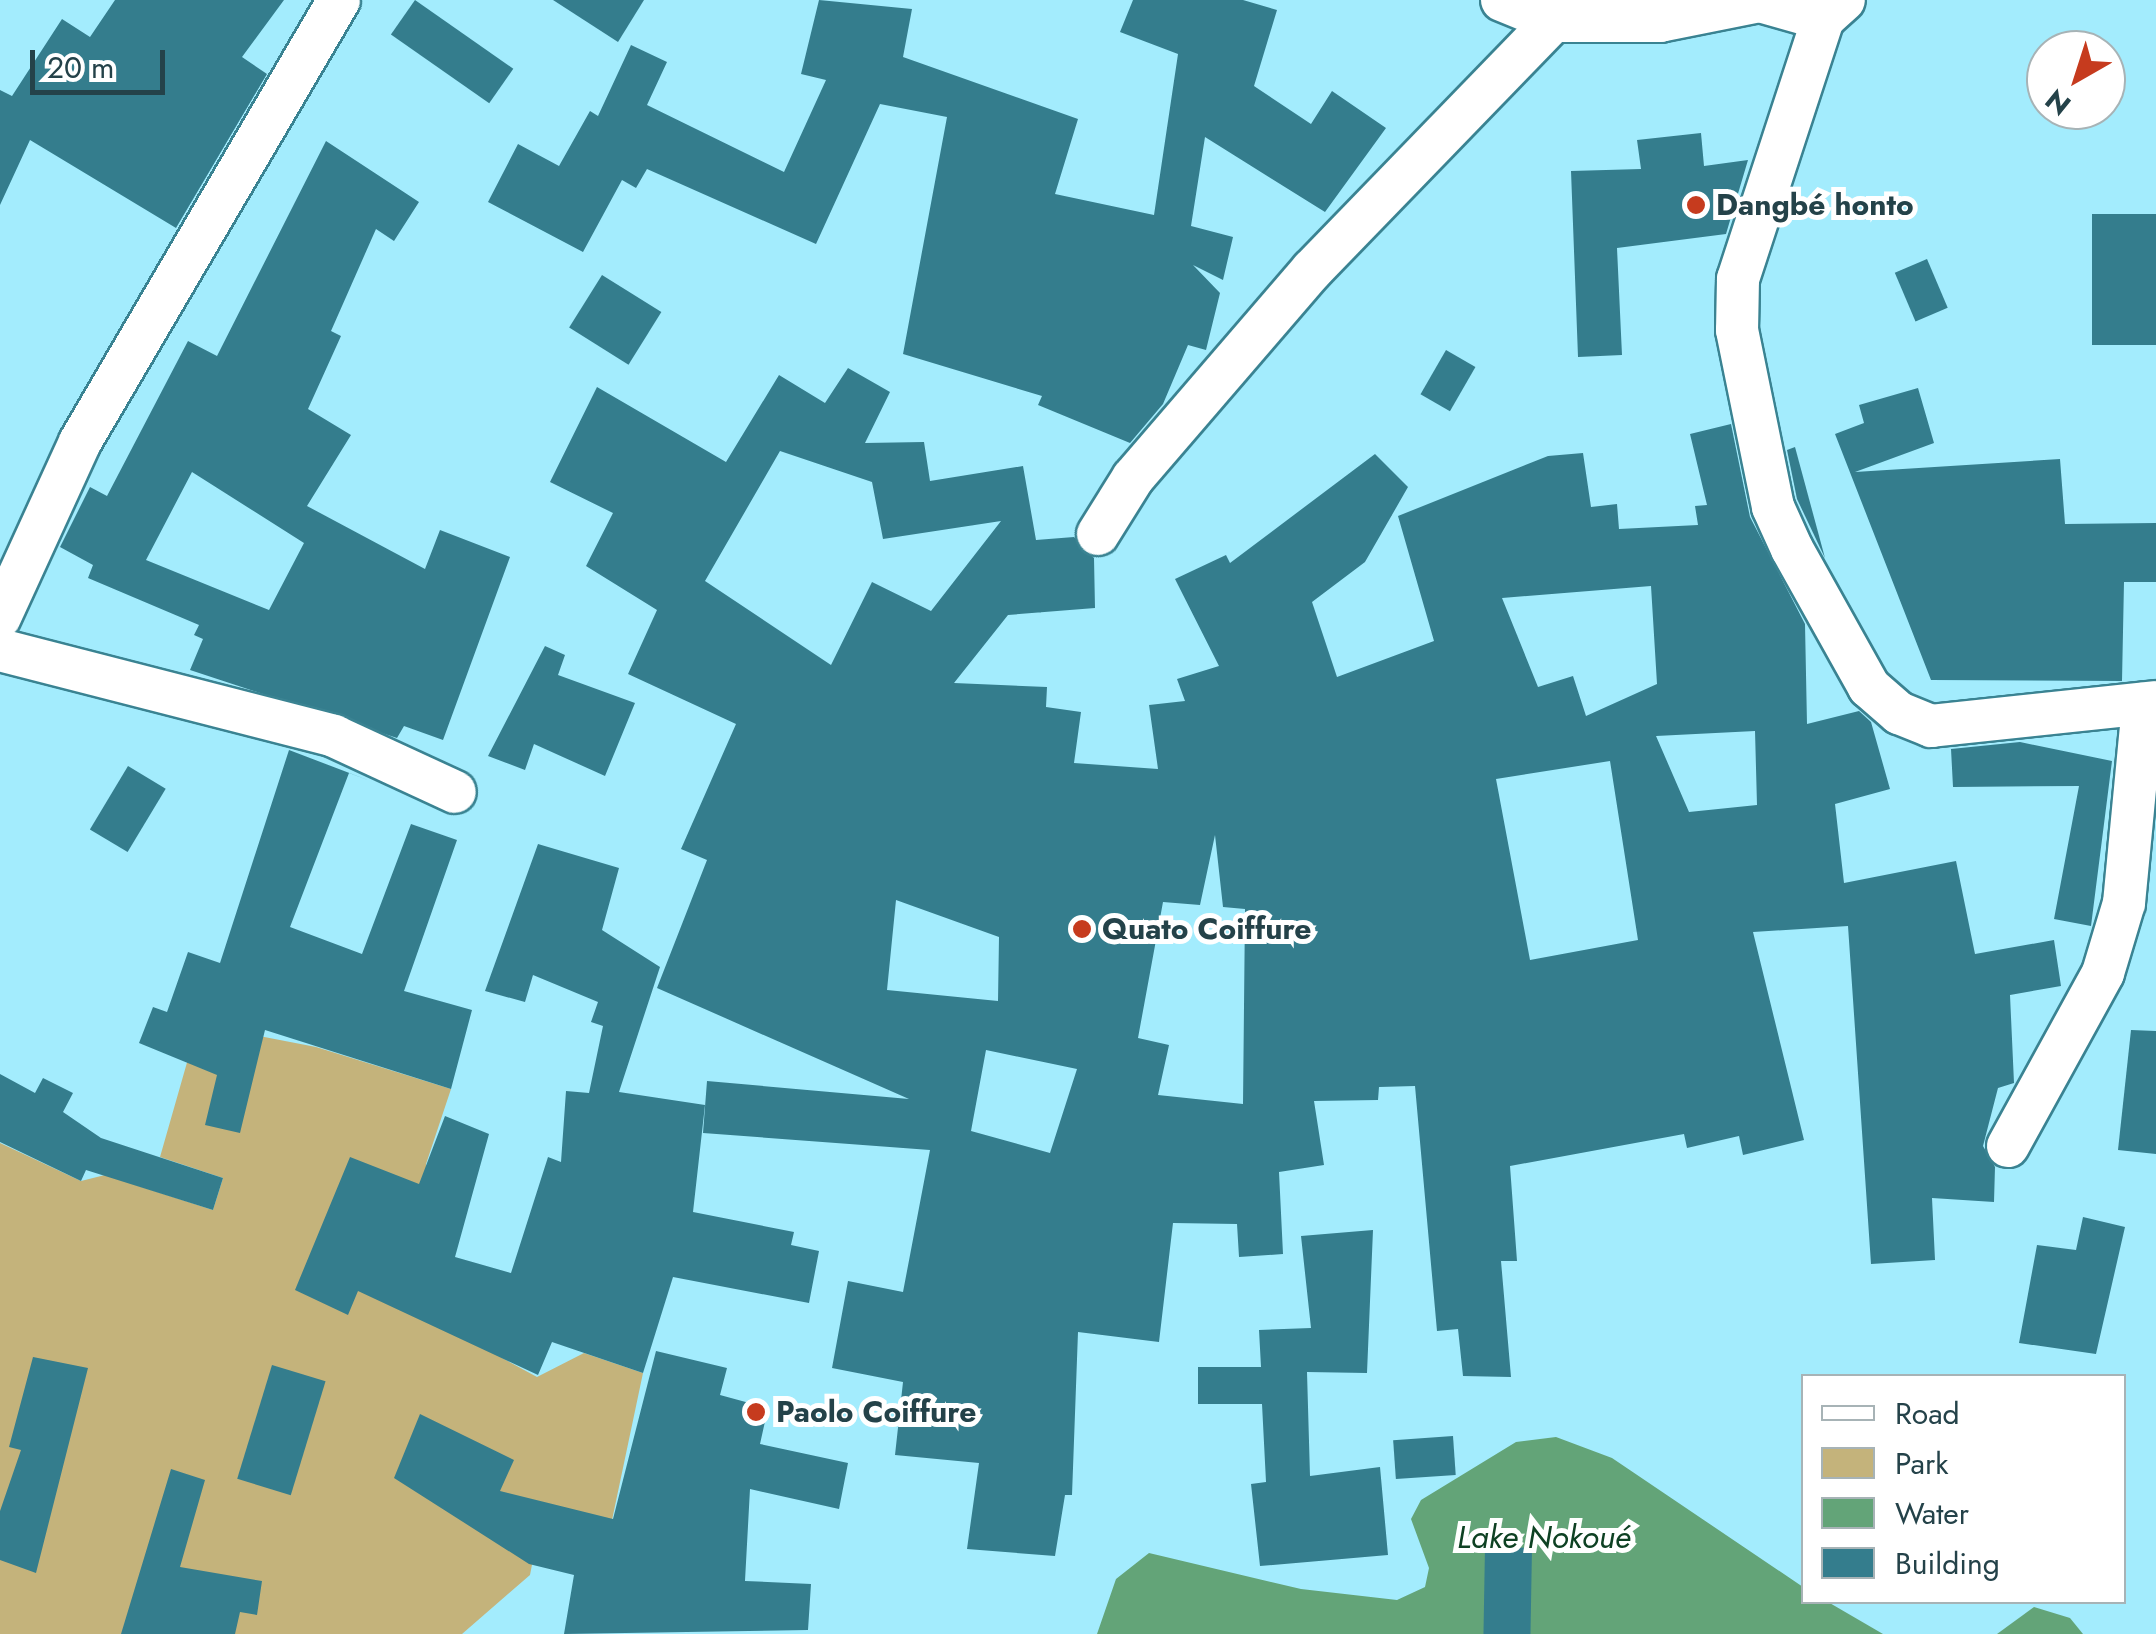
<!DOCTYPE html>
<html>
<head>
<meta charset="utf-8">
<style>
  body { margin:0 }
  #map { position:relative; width:2156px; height:1634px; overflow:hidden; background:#a3ecfd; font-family:Jost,sans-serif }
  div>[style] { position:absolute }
  .green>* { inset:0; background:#c4b37b }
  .water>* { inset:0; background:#63a478 }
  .building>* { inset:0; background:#347d8d; transform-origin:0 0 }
  .roads { filter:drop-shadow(2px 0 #3a8392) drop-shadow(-2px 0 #3a8392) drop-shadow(0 2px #3a8392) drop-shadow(0 -2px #3a8392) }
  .minor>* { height:42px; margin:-21px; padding:0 21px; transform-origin:21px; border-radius:21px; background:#fff }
  .dots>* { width:28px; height:28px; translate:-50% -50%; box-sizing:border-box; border:5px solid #fff; border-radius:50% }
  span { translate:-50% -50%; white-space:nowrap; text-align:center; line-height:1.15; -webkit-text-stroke:10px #fff; paint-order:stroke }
  .poi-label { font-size:30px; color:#244249; font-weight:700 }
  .left { translate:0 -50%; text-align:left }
  .water-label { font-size:32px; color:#0e4123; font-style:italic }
  .legend { position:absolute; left:1801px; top:1374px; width:325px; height:230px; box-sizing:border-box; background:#fff; border:2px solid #a7b3b6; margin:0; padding:12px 18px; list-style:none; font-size:30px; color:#244249 }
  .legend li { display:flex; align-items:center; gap:20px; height:50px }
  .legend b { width:50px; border:2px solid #a7b3b6 }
  .north { position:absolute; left:2026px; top:30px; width:100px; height:100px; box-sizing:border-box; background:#fff; border:2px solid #a7b3b6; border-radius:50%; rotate:219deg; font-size:28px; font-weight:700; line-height:40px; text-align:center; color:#244249 }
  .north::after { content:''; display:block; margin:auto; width:35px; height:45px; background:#c63b1e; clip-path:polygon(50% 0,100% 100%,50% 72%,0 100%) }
  .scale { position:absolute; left:30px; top:50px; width:135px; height:45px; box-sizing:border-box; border:5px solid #244249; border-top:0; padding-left:12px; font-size:30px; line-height:35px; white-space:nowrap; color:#244249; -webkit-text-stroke:8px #fff; paint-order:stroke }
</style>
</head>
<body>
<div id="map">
  <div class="green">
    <div style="clip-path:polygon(198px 1024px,316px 1047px,451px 1089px,426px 1164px,442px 1325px,537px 1377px,584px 1353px,643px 1373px,612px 1520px,544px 1503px,530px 1575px,462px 1634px,0 1634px,0 1143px,81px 1181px,105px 1175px,213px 1210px,223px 1178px,160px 1157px)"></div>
  </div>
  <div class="water">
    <div style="clip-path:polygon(1556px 1437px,1612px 1458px,1803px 1587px,1804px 1602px,1828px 1602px,1883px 1634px,1097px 1634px,1116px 1579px,1149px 1553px,1301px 1589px,1397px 1600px,1425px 1587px,1429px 1568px,1411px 1519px,1421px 1500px,1516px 1442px)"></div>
    <div style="clip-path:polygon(2034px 1607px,2070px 1618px,2083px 1634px,1997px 1634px)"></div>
  </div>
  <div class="building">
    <div style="clip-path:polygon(115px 0,284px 0,242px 57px,267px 74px,176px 228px,30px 140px,0 205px,0 90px,12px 96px,62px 19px,90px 37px)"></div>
    <div style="left:415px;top:0;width:120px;height:42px;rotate:35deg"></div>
    <div style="clip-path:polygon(553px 0,644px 0,618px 42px)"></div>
    <div style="clip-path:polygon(819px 0,912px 9px,903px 57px,1078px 119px,1055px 194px,1154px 215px,1178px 54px,1120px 32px,1133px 0,1243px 0,1277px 10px,1254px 86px,1311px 124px,1332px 91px,1386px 128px,1325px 212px,1205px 137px,1191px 226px,1233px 237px,1223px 280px,1193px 265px,1220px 293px,1206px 350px,1188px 345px,1163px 404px,1130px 443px,1038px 405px,1042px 396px,903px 354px,947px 117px,880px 104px,816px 244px,647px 169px,636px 188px,622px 180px,583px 252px,488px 202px,518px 144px,559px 166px,590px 111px,598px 116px,631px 45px,667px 62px,647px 105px,784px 172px,826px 80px,801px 74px)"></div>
    <div style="clip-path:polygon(1701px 133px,1704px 166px,1748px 160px,1726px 234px,1617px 248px,1622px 355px,1578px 357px,1571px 171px,1641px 169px,1637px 140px)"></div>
    <div style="clip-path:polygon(evenodd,326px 141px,419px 202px,394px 241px,376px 229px,331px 331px,341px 336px,308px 409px,351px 435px,307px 506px,425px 569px,440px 530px,510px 557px,443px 740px,404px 726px,397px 738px,190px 670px,203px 639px,194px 635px,199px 625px,88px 578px,93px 565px,60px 547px,90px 487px,107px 496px,188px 341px,217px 356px,326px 141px,192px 472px,304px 543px,269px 610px,146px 560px,192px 472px)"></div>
    <div style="left:2156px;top:214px;width:131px;height:64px;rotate:90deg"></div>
    <div style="left:1927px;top:259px;width:53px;height:35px;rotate:67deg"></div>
    <div style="left:602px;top:275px;width:70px;height:62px;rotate:32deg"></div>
    <div style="left:1446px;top:350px;width:34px;height:51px;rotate:30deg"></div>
    <div style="clip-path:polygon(evenodd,848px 368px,890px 392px,865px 443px,924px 442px,930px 481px,1023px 466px,1036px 540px,1074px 537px,1094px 558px,1095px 608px,1008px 615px,954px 683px,1047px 687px,1046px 707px,1081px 712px,1074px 763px,1158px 769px,1149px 705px,1185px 701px,1177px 679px,1219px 666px,1175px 579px,1226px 555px,1230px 563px,1375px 454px,1408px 487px,1365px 562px,1312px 602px,1337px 677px,1434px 641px,1398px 516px,1548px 456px,1583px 453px,1591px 507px,1617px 504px,1619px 529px,1698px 525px,1695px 506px,1707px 505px,1690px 434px,1731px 424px,1750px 517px,1805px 624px,1807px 724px,1859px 711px,1871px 722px,1890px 789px,1835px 804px,1844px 883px,1956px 861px,1975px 954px,2054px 940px,2061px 986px,2010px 995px,2014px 1083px,1998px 1088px,1983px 1146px,1995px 1167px,1994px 1202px,1932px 1198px,1935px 1260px,1871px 1264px,1848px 926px,1753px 932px,1804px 1140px,1743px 1155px,1739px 1136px,1687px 1148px,1684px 1134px,1510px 1166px,1517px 1261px,1501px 1261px,1511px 1377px,1463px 1376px,1458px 1329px,1437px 1331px,1415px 1086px,1379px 1087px,1378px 1100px,1314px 1101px,1324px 1165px,1279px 1172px,1283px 1254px,1239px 1257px,1237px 1224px,1173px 1223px,1159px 1342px,1078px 1332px,1072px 1495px,1065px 1495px,1055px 1556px,967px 1549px,979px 1463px,895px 1455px,903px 1382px,832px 1368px,848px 1281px,903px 1292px,930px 1150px,703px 1133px,707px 1081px,909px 1099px,657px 988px,707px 860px,681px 849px,736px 724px,628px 674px,657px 610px,586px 566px,613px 513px,550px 482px,597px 387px,726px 462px,779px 375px,825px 403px,848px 368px,780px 451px,872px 482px,883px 539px,1001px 521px,931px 611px,872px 582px,831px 665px,705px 581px,780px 451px,848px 368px,1651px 586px,1657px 684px,1586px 716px,1573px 676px,1538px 687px,1502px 598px,1651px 586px,848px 368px,1755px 731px,1757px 805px,1689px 812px,1656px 736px,1755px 731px,848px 368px,1610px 761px,1638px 940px,1530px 960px,1496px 779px,1610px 761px,848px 368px,1215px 835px,1223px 907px,1245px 909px,1243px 1104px,1158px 1095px,1169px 1045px,1138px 1038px,1163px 902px,1200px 905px,1215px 835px,848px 368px,896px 900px,999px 937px,998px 1001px,887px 990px,896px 900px,848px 368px,986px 1050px,1077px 1069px,1050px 1153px,971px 1131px,986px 1050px)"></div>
    <div style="clip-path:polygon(1918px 388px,1934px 443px,1855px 472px,2060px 459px,2065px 524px,2156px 523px,2156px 582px,2124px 582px,2122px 681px,1931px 680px,1835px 434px,1864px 423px,1859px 405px)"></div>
    <div style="clip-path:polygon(1795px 447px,1825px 558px,1797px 499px,1787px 450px)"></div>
    <div style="clip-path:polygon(545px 646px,565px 655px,558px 675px,635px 703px,605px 776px,534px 744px,525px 770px,488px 756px)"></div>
    <div style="clip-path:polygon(2020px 742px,2112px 761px,2091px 926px,2054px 919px,2079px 786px,1953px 787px,1951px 749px)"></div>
    <div style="clip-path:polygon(289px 750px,373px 782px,349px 773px,290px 927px,362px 954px,411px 824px,457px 840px,404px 991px,472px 1010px,451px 1089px,265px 1030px,240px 1133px,205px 1125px,217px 1075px,139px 1043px,153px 1007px,167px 1012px,188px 952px,220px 963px)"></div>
    <div style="left:128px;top:766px;width:44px;height:74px;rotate:31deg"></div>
    <div style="clip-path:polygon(538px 844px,619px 868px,602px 930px,660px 967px,619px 1092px,705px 1105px,693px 1212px,794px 1232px,791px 1245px,819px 1251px,809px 1303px,673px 1277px,643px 1373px,552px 1342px,538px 1375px,358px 1291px,348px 1315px,295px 1290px,350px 1157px,419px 1184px,445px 1116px,489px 1134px,455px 1257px,511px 1273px,548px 1157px,561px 1162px,566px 1091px,589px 1093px,603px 1026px,591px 1022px,598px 1002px,533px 975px,525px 1002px,485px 991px)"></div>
    <div style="clip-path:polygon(2131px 1030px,2156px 1031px,2156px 1154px,2118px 1150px)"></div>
    <div style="clip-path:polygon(0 1074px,35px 1093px,43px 1078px,73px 1093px,63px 1112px,101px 1138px,223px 1178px,213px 1210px,86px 1170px,81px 1181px,0 1142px)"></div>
    <div style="clip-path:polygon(2083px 1217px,2125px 1227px,2096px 1354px,2019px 1343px,2037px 1245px,2076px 1250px)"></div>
    <div style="clip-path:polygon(1373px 1230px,1367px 1373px,1307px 1372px,1310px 1476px,1380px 1467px,1388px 1555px,1260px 1566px,1251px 1484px,1266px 1482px,1262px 1404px,1198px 1404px,1198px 1367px,1261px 1367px,1259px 1330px,1311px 1328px,1301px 1236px)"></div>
    <div style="clip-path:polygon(656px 1351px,727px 1368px,720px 1395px,768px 1408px,760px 1444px,848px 1463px,839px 1509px,750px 1489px,745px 1581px,811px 1584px,808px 1630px,564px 1634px,574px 1575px,529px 1564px,394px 1478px,420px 1414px,514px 1460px,500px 1491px,613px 1519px)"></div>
    <div style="clip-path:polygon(33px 1357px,88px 1368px,36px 1573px,0 1560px,0 1511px,21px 1450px,9px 1447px)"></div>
    <div style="left:272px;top:1365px;width:56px;height:119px;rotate:17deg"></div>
    <div style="left:1453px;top:1436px;width:39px;height:60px;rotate:86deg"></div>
    <div style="clip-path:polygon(171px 1469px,205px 1480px,180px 1567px,262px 1581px,257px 1615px,240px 1612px,235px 1634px,121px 1634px)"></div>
    <div style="left:1485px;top:1547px;width:47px;height:87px;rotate:1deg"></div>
  </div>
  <div class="roads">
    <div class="minor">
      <div style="left:1502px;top:0;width:55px;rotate:22.4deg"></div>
      <div style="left:1553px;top:21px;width:107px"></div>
      <div style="left:1660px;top:21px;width:102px;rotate:-11.3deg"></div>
      <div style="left:1760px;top:1px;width:66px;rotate:15.9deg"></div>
      <div style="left:1823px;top:19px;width:28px;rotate:-42deg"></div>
      <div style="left:1823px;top:19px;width:274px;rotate:108.1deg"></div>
      <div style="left:1738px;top:279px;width:51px;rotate:91.1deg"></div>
      <div style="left:1737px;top:330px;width:181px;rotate:78.5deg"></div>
      <div style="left:1773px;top:507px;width:46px;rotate:65.7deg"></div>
      <div style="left:1792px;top:549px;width:158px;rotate:60.8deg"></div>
      <div style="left:1869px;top:687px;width:40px;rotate:41deg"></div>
      <div style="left:1899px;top:713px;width:35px;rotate:22deg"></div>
      <div style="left:1931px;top:726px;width:226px;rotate:-6.1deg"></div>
      <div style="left:1098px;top:534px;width:66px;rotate:-58deg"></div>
      <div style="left:1133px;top:478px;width:274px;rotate:-49.3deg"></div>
      <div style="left:1312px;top:270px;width:347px;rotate:-45.9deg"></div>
      <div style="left:0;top:617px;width:192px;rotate:-65.4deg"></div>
      <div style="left:80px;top:442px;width:512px;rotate:-59.63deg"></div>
      <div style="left:0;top:650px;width:345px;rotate:14.4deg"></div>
      <div style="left:334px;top:736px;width:133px;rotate:24.8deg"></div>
      <div style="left:2008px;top:1146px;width:197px;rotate:-61.2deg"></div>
      <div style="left:2103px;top:973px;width:73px;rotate:-73.3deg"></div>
      <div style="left:2124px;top:903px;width:200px;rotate:-84.5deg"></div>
    </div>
  </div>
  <div class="dots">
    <div style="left:1696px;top:205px;background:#c63b1e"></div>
    <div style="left:1082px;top:929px;background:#c63b1e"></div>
    <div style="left:756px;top:1412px;background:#c63b1e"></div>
  </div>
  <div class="poi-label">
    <span class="left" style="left:1716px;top:205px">Dangbé honto</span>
    <span class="left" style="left:1102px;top:929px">Quato Coiffure</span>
    <span class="left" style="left:776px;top:1412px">Paolo Coiffure</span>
  </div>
  <div class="water-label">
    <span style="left:1544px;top:1537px">Lake Nokoué</span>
  </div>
  <ul class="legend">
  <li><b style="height:12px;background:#fff"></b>Road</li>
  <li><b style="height:28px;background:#c4b37b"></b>Park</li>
  <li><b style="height:28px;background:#63a478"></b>Water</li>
  <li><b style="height:28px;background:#347d8d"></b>Building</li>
  </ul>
  <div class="north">N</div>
  <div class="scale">20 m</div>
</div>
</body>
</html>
